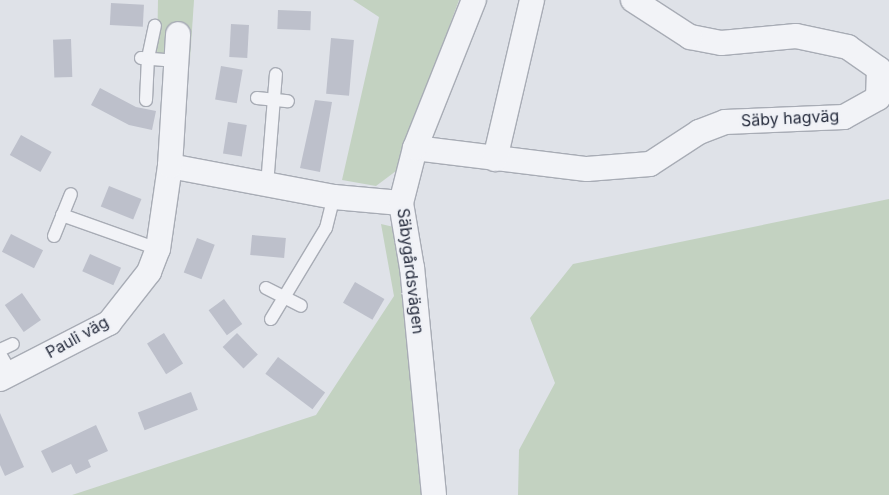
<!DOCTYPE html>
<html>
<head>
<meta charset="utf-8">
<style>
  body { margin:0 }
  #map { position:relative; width:889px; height:495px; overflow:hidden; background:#dfe2e8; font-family:Inter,sans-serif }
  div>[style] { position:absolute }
  .green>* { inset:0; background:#c3d2c1 }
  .building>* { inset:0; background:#bdc0cb; transform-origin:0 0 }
  .roads { filter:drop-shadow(1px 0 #a8acb5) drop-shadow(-1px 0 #a8acb5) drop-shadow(0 1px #a8acb5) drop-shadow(0 -1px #a8acb5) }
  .lane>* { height:12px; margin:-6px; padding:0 6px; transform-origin:6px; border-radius:6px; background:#f2f3f7 }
  .street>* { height:24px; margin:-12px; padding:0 12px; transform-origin:12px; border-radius:12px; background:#f2f3f7 }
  span { translate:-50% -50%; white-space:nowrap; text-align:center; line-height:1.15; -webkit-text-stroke:4.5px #eff1f6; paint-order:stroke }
  .street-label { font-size:16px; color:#282e3f }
</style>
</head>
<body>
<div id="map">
  <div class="green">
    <div style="clip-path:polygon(158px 0,194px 0,190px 60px,157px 54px)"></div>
    <div style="clip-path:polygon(353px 0,459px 0,396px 171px,376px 186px,342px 180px,379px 17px)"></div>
    <div style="clip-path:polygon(889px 199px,889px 495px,518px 495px,519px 450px,555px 383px,530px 318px,573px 264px)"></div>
    <div style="clip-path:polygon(381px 224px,398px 228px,424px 495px,72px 495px,316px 415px,394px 296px)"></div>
  </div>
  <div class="building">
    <div style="left:111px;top:3px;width:33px;height:22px;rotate:3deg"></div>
    <div style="left:278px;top:10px;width:33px;height:19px;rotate:2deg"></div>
    <div style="left:231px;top:24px;width:18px;height:33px;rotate:3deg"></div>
    <div style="left:331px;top:38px;width:23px;height:56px;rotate:5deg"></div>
    <div style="left:71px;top:39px;width:38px;height:18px;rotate:88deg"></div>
    <div style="left:221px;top:66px;width:22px;height:34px;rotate:10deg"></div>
    <div style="clip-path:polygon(100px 88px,136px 107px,156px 111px,152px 130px,129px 125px,91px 105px)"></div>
    <div style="clip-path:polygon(315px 100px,332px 102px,320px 172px,300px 168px)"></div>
    <div style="left:228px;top:122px;width:19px;height:32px;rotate:9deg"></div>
    <div style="left:21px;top:135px;width:35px;height:23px;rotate:29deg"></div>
    <div style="left:109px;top:186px;width:35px;height:22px;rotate:22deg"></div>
    <div style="left:11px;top:234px;width:36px;height:20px;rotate:27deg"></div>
    <div style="left:252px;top:235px;width:34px;height:20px;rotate:5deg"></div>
    <div style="left:197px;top:238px;width:19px;height:37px;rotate:21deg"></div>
    <div style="left:90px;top:254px;width:34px;height:19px;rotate:24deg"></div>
    <div style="left:355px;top:282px;width:34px;height:24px;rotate:30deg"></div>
    <div style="left:22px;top:293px;width:33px;height:21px;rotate:55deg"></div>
    <div style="left:224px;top:299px;width:31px;height:19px;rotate:54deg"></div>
    <div style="left:164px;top:333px;width:36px;height:20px;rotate:58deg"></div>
    <div style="left:237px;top:333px;width:30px;height:20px;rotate:46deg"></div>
    <div style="left:278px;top:357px;width:59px;height:21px;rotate:37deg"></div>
    <div style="left:191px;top:392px;width:19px;height:57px;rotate:69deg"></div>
    <div style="clip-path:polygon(0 413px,24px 467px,5px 476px,0 465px)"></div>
    <div style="clip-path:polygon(96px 425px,108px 451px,88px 460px,91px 467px,76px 474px,71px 464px,52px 473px,41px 451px)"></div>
  </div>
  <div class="roads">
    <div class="lane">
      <div style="left:141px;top:58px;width:35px;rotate:5deg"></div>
      <div style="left:257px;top:98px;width:31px;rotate:6deg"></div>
      <div style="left:146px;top:100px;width:42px;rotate:-87.3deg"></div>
      <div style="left:148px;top:58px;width:33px;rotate:-78deg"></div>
      <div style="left:267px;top:185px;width:111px;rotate:-85.4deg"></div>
      <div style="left:62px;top:215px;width:102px;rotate:19.5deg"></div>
      <div style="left:54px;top:236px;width:45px;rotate:-68deg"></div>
      <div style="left:266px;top:288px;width:39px;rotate:27deg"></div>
      <div style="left:271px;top:319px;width:106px;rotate:-58.9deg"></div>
      <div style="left:326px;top:228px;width:32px;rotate:-76deg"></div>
      <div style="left:0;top:350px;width:14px;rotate:-25deg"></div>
      <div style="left:0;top:354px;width:22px;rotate:60deg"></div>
    </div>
    <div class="street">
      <div style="left:415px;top:148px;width:173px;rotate:7deg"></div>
      <div style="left:587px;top:169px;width:63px;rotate:-4.5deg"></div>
      <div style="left:650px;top:164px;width:59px;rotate:-33.1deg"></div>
      <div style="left:699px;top:132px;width:28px;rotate:-21deg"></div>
      <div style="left:725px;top:122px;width:119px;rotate:-2.4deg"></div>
      <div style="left:844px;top:117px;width:39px;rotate:-29deg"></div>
      <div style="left:878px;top:98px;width:29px;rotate:-88deg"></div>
      <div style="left:879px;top:69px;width:38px;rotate:-145deg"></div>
      <div style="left:848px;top:47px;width:53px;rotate:-168.1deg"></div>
      <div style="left:796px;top:36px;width:75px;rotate:174.7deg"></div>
      <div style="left:721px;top:43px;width:32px;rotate:-169deg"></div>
      <div style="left:690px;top:37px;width:68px;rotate:-147deg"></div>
      <div style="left:495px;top:159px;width:163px;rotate:-76.9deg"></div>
      <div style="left:170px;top:166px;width:167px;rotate:10.7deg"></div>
      <div style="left:334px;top:197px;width:67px;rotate:5.1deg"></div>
      <div style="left:0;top:379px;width:123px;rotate:-27.2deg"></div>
      <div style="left:109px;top:323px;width:65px;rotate:-51.9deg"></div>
      <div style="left:149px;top:272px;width:25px;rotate:-69deg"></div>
      <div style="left:158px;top:249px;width:84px;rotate:-81.8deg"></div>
      <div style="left:170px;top:166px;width:132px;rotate:-86.5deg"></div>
      <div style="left:434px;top:495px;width:228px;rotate:-95.5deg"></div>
      <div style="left:412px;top:268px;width:66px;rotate:-99.6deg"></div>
      <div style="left:401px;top:203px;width:57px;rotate:-75.7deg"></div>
      <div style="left:415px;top:148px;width:159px;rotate:-68.3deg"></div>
    </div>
  </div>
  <div class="street-label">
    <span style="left:790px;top:118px;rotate:-3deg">Säby hagväg</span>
    <span style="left:411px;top:271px;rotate:83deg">Säbygårdsvägen</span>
    <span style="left:77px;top:337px;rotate:-29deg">Pauli väg</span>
  </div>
</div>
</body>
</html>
